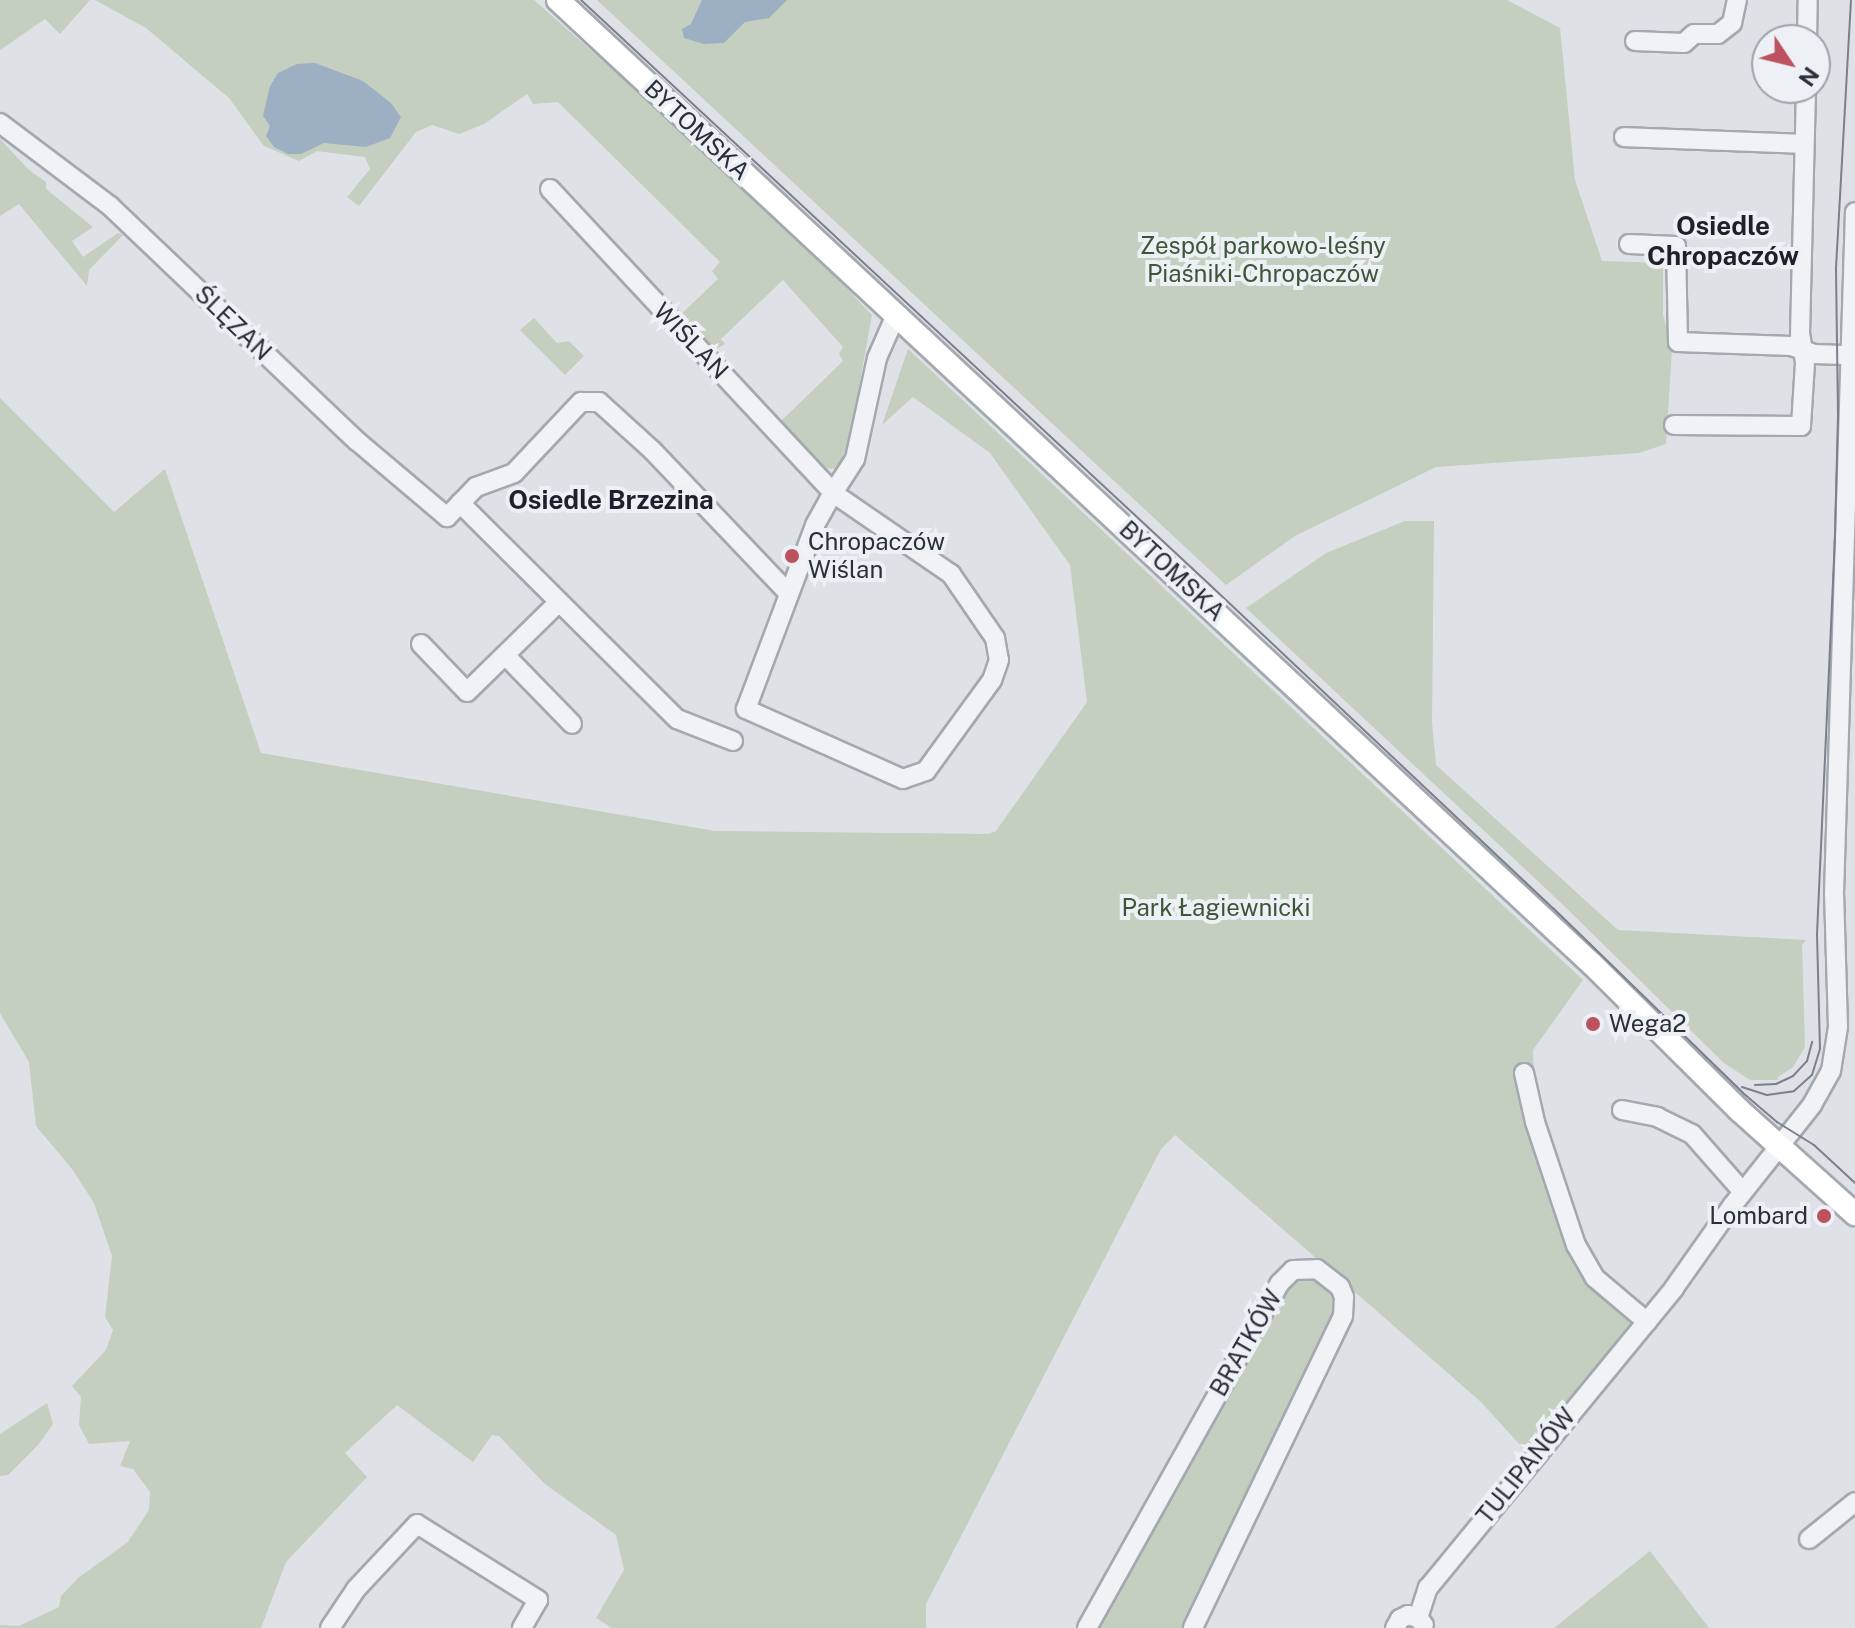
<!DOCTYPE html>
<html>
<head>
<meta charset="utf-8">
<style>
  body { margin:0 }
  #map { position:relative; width:1855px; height:1628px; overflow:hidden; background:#dee1e6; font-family:"Public Sans",sans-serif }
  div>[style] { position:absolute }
  .green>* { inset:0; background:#c4cfc0 }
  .water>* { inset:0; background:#9dafc2 }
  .roads { filter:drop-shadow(2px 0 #a4a8af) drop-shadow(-2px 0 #a4a8af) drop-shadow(0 2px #a4a8af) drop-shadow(0 -2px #a4a8af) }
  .minor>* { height:18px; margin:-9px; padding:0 9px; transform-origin:9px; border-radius:9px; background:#f0f2f5 }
  .major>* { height:22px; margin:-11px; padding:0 11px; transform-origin:11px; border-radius:11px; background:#fff }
  .tram>* { height:2px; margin:-1px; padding:0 1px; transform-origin:1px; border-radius:1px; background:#7a818d }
  .dots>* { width:22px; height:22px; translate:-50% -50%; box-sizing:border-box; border:4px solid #edf0f4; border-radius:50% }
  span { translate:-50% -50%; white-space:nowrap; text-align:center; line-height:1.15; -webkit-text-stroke:8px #edf0f4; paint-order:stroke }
  .street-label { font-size:24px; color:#29303b }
  .park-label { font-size:24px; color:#3d5538 }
  .poi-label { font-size:24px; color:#29303b }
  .left { translate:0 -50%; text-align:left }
  .right { translate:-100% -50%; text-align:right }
  .neighbourhood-label { font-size:26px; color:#1c212c; font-weight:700 }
  .north { position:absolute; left:1751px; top:24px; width:80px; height:80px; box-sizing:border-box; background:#edf0f4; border:2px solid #9fa3aa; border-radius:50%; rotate:125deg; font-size:22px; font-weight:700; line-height:32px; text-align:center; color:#29303b }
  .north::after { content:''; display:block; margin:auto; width:28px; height:36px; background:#bd5160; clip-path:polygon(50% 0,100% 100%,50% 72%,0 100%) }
</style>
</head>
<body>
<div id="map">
  <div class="green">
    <div style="clip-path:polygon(0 0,90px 0,60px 34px,45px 19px,0 50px)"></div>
    <div style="clip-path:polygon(95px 0,534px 0,772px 210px,872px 315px,849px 442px,839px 464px,835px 469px,823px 468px,779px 423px,843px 361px,839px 354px,843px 347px,783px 280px,721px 339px,725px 344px,712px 351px,678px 317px,718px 279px,712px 271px,720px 262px,558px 102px,533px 104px,527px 94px,484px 124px,459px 134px,432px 125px,416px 132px,359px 206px,347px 197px,370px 169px,365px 157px,317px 151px,299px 161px,264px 146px,229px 98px,146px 28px)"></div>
    <div style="clip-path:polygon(597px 0,1507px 0,1560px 28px,1575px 180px,1602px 261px,1663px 263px,1663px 314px,1672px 350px,1666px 444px,1639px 453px,1436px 467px,1295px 536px,1226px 585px)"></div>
    <div style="clip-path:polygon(0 139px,29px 170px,46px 182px,46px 189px,93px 227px,72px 241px,83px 257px,118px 233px,123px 235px,89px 270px,87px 286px,19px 204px,0 216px)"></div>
    <div style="clip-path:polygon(534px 318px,557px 343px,569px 341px,584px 356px,565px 375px,520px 330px)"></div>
    <div style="clip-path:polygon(908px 349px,1583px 980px,1533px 1050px,1535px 1122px,1592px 1271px,1647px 1322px,1532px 1458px,1481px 1402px,1175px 1135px,1161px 1149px,926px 1604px,926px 1628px,612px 1628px,596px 1618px,624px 1570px,616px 1535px,545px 1484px,499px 1436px,492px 1435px,473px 1462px,397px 1405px,345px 1453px,367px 1477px,286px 1562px,261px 1628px,0 1628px,0 1625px,19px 1626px,59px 1607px,61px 1596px,78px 1578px,128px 1542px,149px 1510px,150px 1492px,133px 1469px,120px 1466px,130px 1441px,89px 1444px,79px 1425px,81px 1397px,72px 1386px,106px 1350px,113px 1330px,105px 1317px,112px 1256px,94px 1203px,72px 1169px,36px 1126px,29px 1062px,0 1013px,0 398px,114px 512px,165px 469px,261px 753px,715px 831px,989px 834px,996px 831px,1087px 702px,1070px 565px,990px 453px,913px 397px,882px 425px)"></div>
    <div style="clip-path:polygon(1405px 521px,1434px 521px,1432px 722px,1436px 765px,1618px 930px,1806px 940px,1802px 945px,1805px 1047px,1793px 1067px,1778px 1077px,1778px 1080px,1750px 1080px,1724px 1063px,1559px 901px,1246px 608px,1326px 553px)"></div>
    <div style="clip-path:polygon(1300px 1267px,1344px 1297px,1193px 1628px,1087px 1628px,1158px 1496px)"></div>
    <div style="clip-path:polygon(47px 1403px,53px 1424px,38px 1445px,8px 1475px,0 1476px,0 1434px)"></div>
    <div style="clip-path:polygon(1650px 1551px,1709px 1628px,1554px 1628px)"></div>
  </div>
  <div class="water">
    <div style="clip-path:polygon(702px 0,787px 0,769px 18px,745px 22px,724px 43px,704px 44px,684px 38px,682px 29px,691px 24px)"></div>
    <div style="clip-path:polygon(315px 63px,363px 81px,391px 103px,401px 117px,390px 138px,366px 147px,324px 143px,301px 154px,288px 154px,274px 147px,266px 136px,270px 126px,263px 116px,270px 86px,278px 73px,297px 64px)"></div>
  </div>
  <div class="roads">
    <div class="minor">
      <div style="left:1807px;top:40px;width:39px;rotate:-89deg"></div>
      <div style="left:1635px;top:41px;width:49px;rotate:2.3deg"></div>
      <div style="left:1684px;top:43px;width:13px;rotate:-42deg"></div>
      <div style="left:1694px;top:34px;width:24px"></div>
      <div style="left:1718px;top:34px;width:18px;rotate:-38deg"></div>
      <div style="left:1732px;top:23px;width:24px;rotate:-78deg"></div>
      <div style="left:0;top:123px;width:138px;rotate:37deg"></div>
      <div style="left:110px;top:206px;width:341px;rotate:43.6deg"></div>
      <div style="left:357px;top:441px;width:118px;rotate:40.2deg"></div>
      <div style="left:447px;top:517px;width:42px;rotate:-46deg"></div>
      <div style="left:476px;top:487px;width:40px;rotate:-20.2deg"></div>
      <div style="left:514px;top:473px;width:98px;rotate:-46.7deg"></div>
      <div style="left:581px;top:402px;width:18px"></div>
      <div style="left:599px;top:402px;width:72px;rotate:42.2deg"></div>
      <div style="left:652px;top:450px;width:197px;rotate:46.4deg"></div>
      <div style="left:1624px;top:137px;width:180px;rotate:2.2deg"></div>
      <div style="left:550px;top:189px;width:415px;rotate:47deg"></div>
      <div style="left:833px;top:493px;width:143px;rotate:34.5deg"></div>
      <div style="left:951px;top:574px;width:78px;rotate:55.5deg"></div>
      <div style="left:995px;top:638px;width:22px;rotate:80deg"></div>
      <div style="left:999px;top:660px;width:21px;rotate:109deg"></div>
      <div style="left:992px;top:680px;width:112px;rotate:126deg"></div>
      <div style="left:926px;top:771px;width:24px;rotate:161deg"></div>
      <div style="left:903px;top:779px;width:172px;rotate:-156deg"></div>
      <div style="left:746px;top:709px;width:197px;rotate:-69.4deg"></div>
      <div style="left:815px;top:525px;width:37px;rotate:-61deg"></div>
      <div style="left:833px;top:493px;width:40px;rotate:-57.1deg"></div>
      <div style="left:855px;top:459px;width:103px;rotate:-77.7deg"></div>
      <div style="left:877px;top:358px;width:45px;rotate:-66.3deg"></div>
      <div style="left:1629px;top:244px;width:47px;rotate:2.4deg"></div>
      <div style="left:1676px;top:246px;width:96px;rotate:88.8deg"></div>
      <div style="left:1678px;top:342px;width:113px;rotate:2deg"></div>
      <div style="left:1791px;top:346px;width:24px;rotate:19deg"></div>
      <div style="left:1814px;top:354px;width:37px;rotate:2deg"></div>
      <div style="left:1674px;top:425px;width:127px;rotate:0.5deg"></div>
      <div style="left:1801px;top:426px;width:64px;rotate:-86.4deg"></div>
      <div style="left:1805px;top:362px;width:27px;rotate:-100deg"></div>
      <div style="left:1800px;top:335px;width:247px;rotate:-88.6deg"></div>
      <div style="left:460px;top:503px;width:306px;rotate:44.9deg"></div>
      <div style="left:677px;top:719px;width:60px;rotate:21.4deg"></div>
      <div style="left:421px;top:644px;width:66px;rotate:46.2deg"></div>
      <div style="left:467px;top:692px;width:129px;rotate:-44.4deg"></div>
      <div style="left:505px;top:655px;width:96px;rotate:45.8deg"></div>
      <div style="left:1524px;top:1073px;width:50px;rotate:77.3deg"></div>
      <div style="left:1535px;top:1122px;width:130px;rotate:71.6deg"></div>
      <div style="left:1576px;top:1245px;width:38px;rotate:60deg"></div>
      <div style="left:1595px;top:1278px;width:68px;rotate:40.2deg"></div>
      <div style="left:1622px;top:1110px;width:36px;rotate:11deg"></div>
      <div style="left:1657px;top:1117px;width:39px;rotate:26deg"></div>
      <div style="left:1692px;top:1134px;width:77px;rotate:48.7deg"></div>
      <div style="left:1809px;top:1539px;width:59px;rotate:-38.8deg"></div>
      <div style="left:1418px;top:1618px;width:32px;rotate:-72deg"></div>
      <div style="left:1428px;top:1588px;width:388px;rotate:-50.6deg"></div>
      <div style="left:1674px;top:1288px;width:100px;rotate:-54.7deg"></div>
      <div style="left:1732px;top:1206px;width:129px;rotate:-51.6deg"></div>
      <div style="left:1812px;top:1105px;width:39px;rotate:-61deg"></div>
      <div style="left:1831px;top:1071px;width:45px;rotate:-81deg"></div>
      <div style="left:1838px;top:1027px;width:133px;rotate:-91.7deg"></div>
      <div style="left:1834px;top:894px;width:682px;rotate:-88.24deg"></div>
      <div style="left:330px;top:1628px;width:47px;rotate:-56.3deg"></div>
      <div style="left:356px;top:1589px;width:89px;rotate:-46.8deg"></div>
      <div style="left:417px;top:1524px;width:143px;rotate:32.1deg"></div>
      <div style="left:538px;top:1600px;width:32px;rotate:120deg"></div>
      <div style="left:1087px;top:1628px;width:395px;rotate:-60.8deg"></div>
      <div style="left:1280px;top:1283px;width:18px;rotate:-45deg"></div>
      <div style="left:1293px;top:1270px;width:24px;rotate:-2deg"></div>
      <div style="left:1317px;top:1269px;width:29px;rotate:38deg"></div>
      <div style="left:1340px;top:1287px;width:11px;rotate:68deg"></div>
      <div style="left:1344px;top:1297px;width:19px;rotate:93deg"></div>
      <div style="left:1343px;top:1316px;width:346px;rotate:115.7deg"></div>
      <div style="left:1395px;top:1628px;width:10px;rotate:-61deg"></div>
      <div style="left:1400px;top:1619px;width:9px;rotate:-27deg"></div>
      <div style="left:1408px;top:1615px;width:10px;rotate:17deg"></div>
      <div style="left:1418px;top:1618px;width:9px;rotate:49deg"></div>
    </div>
    <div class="major">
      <div style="left:558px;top:0;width:1415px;rotate:43deg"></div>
      <div style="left:1593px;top:965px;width:206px;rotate:44.8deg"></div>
      <div style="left:1739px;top:1110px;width:156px;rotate:41.9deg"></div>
    </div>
  </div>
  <div class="tram">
    <div style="left:581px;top:0;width:859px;rotate:42.92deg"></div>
    <div style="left:1210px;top:585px;width:471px;rotate:43.3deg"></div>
    <div style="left:1553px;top:908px;width:265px;rotate:44.2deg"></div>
    <div style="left:1743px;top:1093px;width:45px;rotate:40.5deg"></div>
    <div style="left:1777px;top:1122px;width:44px;rotate:31.9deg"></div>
    <div style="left:1814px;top:1145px;width:56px;rotate:42.8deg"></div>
    <div style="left:1755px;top:1085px;width:21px;rotate:-3deg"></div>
    <div style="left:1776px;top:1084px;width:19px;rotate:-25deg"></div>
    <div style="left:1793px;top:1076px;width:21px;rotate:-47deg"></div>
    <div style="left:1807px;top:1061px;width:20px;rotate:-75deg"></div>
    <div style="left:1742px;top:1087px;width:26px;rotate:18deg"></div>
    <div style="left:1767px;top:1095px;width:27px;rotate:-8deg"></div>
    <div style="left:1794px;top:1091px;width:24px;rotate:-42deg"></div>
    <div style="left:1812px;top:1075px;width:27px;rotate:-73deg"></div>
    <div style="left:1820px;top:1049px;width:115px;rotate:-91.5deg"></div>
    <div style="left:1817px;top:934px;width:397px;rotate:-87.4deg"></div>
    <div style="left:1835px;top:537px;width:123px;rotate:-88.6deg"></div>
    <div style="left:1838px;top:414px;width:146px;rotate:-90.8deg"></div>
    <div style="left:1836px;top:268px;width:268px;rotate:-86.8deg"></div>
  </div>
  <div class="dots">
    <div style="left:792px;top:556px;background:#bd5160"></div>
    <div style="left:1593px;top:1024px;background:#bd5160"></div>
    <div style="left:1824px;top:1216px;background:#bd5160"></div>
  </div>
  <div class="street-label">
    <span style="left:697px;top:130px;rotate:43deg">BYTOMSKA</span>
    <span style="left:233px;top:323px;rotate:44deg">ŚLĘZAN</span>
    <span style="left:691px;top:341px;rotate:46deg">WIŚLAN</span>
    <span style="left:1172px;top:571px;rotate:43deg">BYTOMSKA</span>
    <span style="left:1246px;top:1343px;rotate:-60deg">BRATKÓW</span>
    <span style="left:1526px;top:1466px;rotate:-51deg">TULIPANÓW</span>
  </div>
  <div class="park-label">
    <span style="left:1263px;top:260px">Zespół parkowo-leśny<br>Piaśniki-Chropaczów</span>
    <span style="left:1216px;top:908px">Park Łagiewnicki</span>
  </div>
  <div class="poi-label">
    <span class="left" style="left:808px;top:556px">Chropaczów<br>Wiślan</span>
    <span class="left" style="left:1609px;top:1024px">Wega2</span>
    <span class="right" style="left:1808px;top:1216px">Lombard</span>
  </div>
  <div class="neighbourhood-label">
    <span style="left:1723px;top:241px">Osiedle<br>Chropaczów</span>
    <span style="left:611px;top:500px">Osiedle Brzezina</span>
  </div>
  <div class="north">N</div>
</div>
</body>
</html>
